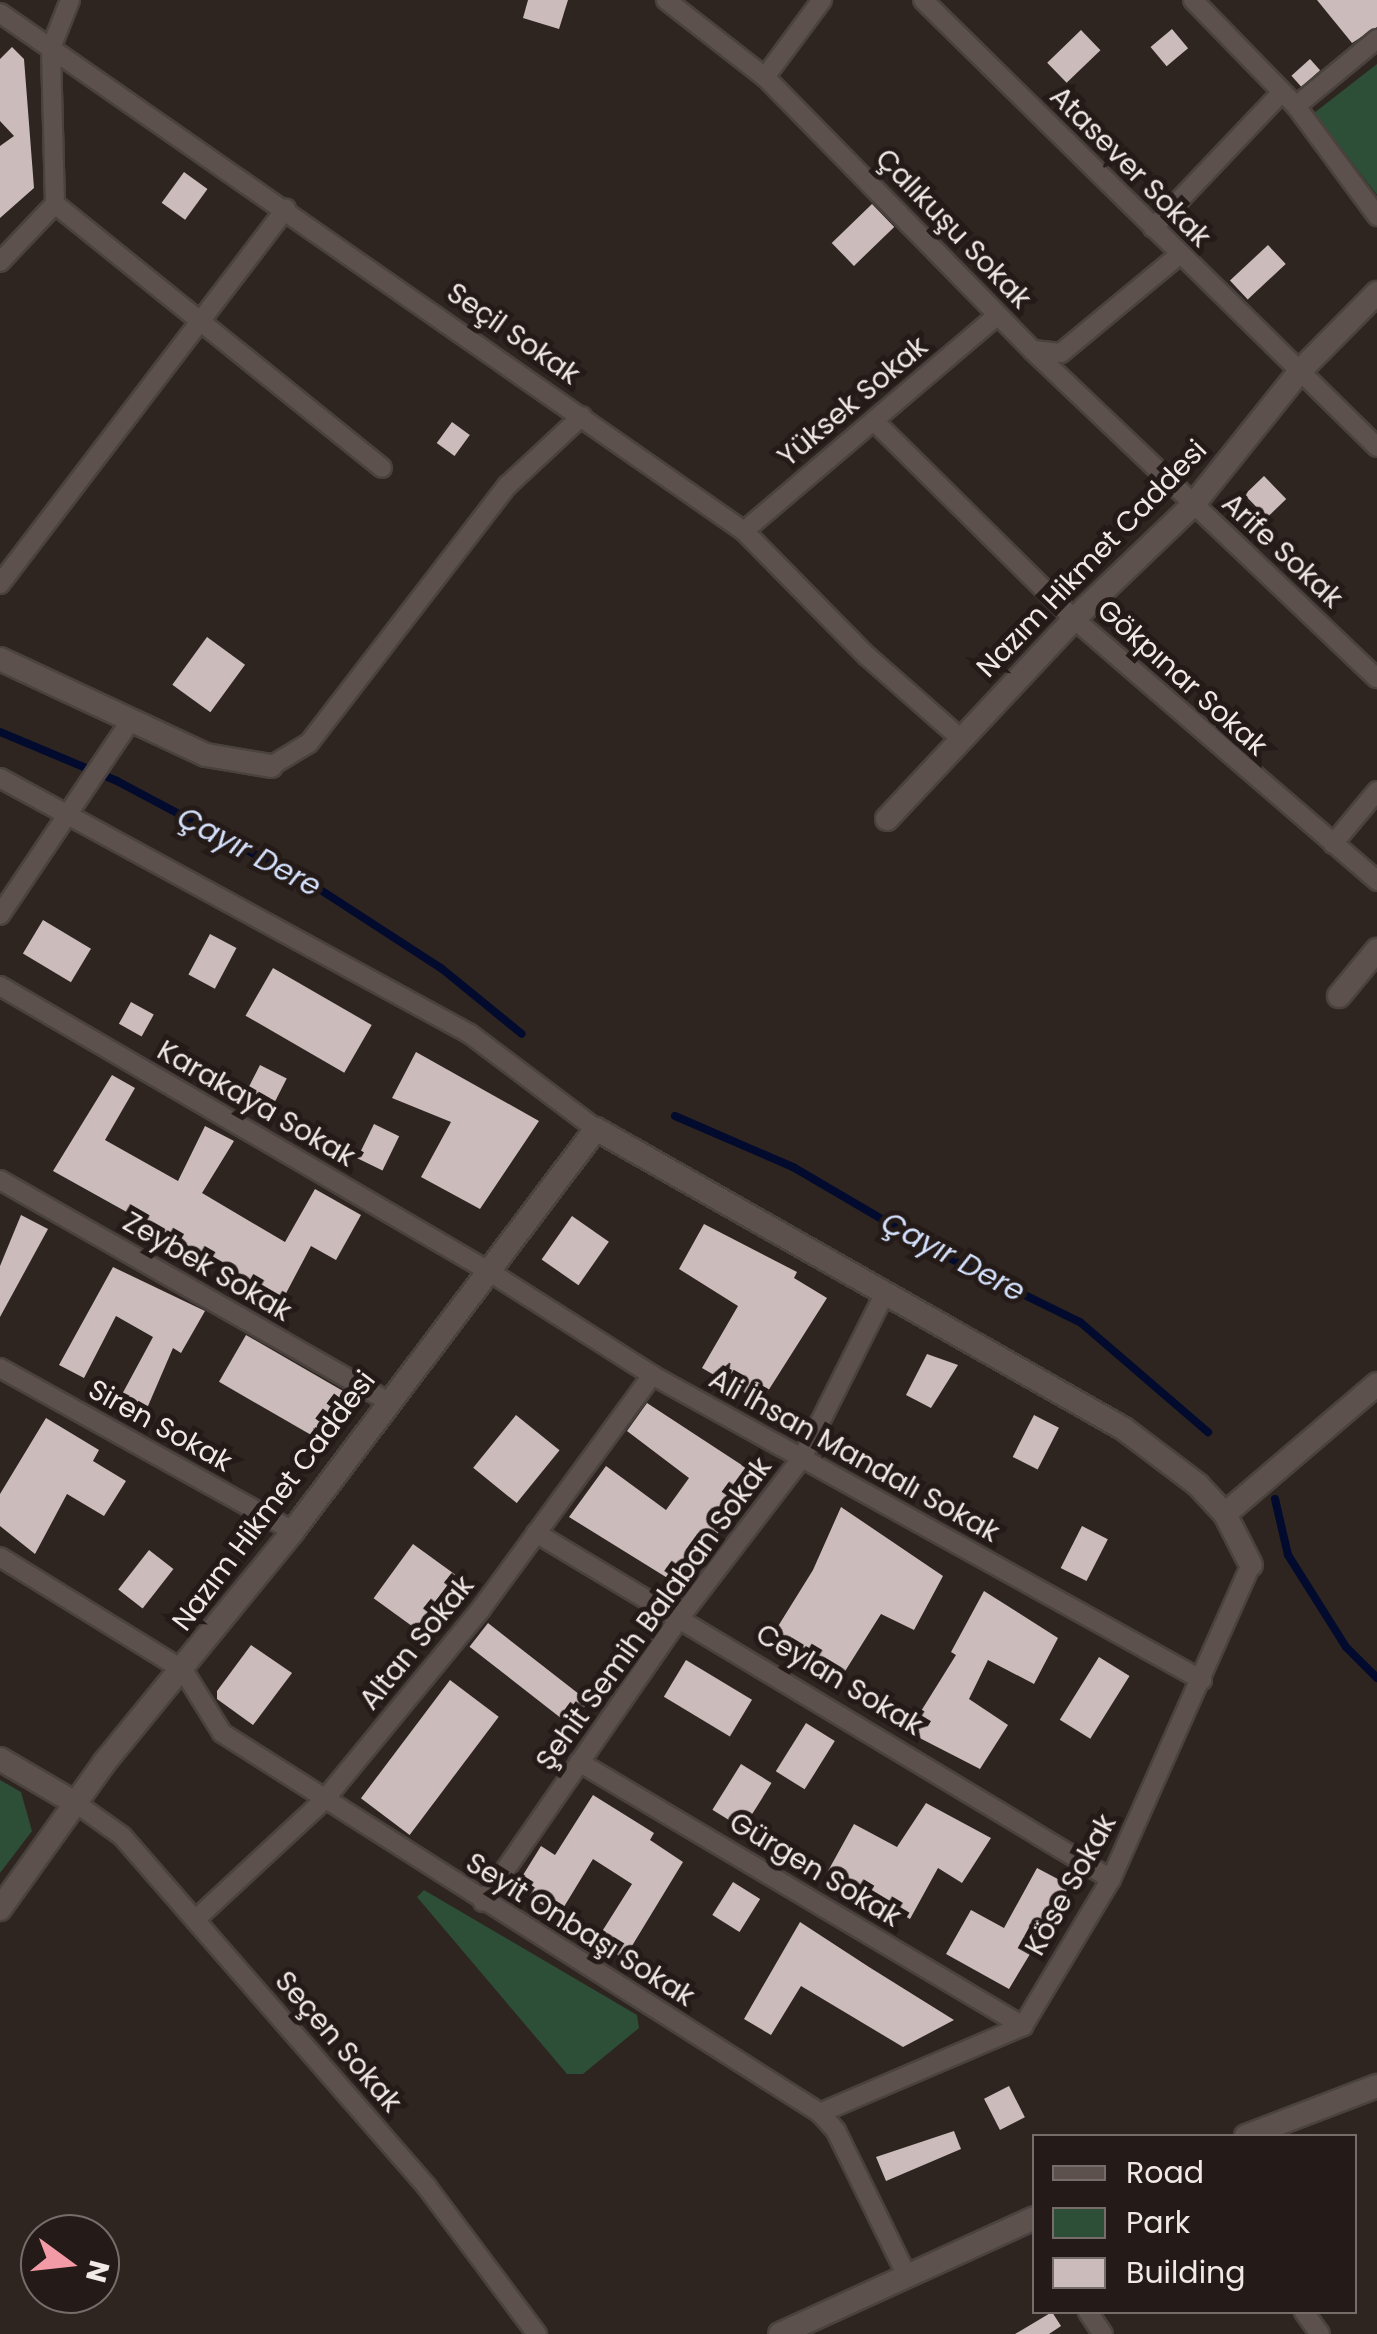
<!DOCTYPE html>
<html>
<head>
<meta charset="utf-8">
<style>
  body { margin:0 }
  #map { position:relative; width:1377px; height:2334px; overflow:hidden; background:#2e2420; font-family:Poppins,sans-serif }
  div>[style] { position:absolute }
  .green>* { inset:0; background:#2d4e37 }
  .stream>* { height:8px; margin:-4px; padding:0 4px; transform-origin:4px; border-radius:4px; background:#020b2d }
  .building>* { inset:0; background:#cbbcbb; transform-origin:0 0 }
  .roads { filter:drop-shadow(2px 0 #4a423e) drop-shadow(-2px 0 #4a423e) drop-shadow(0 2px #4a423e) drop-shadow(0 -2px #4a423e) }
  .minor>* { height:18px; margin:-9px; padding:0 9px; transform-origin:9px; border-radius:9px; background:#5d514d }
  .tertiary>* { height:22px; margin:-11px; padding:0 11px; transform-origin:11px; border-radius:11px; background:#5d514d }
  span { translate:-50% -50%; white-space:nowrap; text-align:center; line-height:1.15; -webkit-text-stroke:10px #241a17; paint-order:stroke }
  .street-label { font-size:28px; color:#f0e9e6 }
  .water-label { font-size:30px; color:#d5e2fe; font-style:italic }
  .legend { position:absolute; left:1032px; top:2134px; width:325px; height:180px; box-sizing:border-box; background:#241a17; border:2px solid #766d6a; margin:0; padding:12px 18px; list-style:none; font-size:30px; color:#f0e9e6 }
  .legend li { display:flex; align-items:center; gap:20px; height:50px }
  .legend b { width:50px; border:2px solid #766d6a }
  .north { position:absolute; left:20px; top:2214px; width:100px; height:100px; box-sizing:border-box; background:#241a17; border:2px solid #766d6a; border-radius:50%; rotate:105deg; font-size:28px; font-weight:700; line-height:40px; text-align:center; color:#f0e9e6 }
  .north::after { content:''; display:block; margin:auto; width:35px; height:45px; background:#f39aa7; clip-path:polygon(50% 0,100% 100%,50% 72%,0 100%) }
</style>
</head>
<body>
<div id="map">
  <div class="green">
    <div style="clip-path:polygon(1377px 64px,1377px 195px,1314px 113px)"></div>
    <div style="clip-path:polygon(0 1780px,21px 1792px,32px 1831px,0 1873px)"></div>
    <div style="clip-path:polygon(424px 1890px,637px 2015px,639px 2028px,583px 2074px,567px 2074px,417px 1897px)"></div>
  </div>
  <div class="stream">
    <div style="left:0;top:732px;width:127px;rotate:22.7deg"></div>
    <div style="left:117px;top:781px;width:222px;rotate:28deg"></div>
    <div style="left:313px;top:885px;width:153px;rotate:33deg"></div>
    <div style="left:441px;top:968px;width:104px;rotate:39.2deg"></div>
    <div style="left:675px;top:1116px;width:129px;rotate:23.4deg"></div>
    <div style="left:793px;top:1167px;width:174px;rotate:30.4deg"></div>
    <div style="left:943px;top:1255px;width:153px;rotate:26.1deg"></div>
    <div style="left:1080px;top:1322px;width:169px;rotate:40.7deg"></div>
    <div style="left:1275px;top:1499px;width:57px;rotate:76.9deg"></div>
    <div style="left:1288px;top:1555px;width:109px;rotate:57.8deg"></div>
    <div style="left:1346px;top:1647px;width:44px;rotate:45deg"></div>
  </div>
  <div class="building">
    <div style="clip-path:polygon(528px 0,568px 0,559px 29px,523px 18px)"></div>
    <div style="clip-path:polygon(1317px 0,1377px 0,1377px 27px,1352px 43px)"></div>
    <div style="left:1172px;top:29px;width:25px;height:28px;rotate:50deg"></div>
    <div style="left:1081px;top:30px;width:28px;height:47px;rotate:46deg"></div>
    <div style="clip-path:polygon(12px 47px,24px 59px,34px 188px,0 218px,0 146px,14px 136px,0 121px,0 59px)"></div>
    <div style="left:1310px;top:59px;width:15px;height:25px;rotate:48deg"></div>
    <div style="left:184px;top:172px;width:29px;height:38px;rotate:36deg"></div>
    <div style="left:872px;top:204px;width:32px;height:56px;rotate:46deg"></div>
    <div style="left:1268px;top:245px;width:26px;height:52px;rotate:47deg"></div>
    <div style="left:452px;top:422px;width:22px;height:26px;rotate:36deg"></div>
    <div style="left:1264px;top:476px;width:32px;height:27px;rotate:46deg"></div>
    <div style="left:207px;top:637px;width:47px;height:59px;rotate:36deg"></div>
    <div style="left:43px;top:920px;width:56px;height:39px;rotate:31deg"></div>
    <div style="left:210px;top:934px;width:30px;height:46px;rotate:28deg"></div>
    <div style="left:273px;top:968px;width:114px;height:55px;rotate:30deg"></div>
    <div style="left:131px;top:1002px;width:26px;height:25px;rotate:29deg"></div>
    <div style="clip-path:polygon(416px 1052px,539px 1121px,480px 1209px,421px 1177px,451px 1122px,392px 1098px)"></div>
    <div style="left:260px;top:1065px;width:30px;height:39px;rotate:27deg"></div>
    <div style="clip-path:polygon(112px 1075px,135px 1088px,105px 1140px,178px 1181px,205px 1126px,234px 1141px,202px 1193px,285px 1242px,315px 1189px,361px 1215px,336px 1260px,311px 1246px,283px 1299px,53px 1171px)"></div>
    <div style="left:374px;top:1124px;width:28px;height:38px;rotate:26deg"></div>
    <div style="clip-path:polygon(21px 1215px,48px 1229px,0 1317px,0 1266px)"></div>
    <div style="left:572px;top:1216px;width:45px;height:53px;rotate:35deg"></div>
    <div style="clip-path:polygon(704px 1224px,797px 1272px,794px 1278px,827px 1298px,761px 1402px,702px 1368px,738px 1306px,679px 1269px)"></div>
    <div style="clip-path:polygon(113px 1267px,205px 1311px,181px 1353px,173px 1348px,145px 1413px,120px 1398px,153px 1337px,116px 1316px,84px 1378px,59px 1365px)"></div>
    <div style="left:246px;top:1335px;width:119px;height:54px;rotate:30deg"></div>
    <div style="clip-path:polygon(927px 1354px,958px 1365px,931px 1408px,906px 1395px)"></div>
    <div style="clip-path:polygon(647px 1403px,757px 1475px,682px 1587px,569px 1517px,606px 1466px,666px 1510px,689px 1478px,627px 1431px)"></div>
    <div style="left:516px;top:1415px;width:56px;height:68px;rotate:39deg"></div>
    <div style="left:1034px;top:1415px;width:28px;height:47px;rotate:27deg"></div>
    <div style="clip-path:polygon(46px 1418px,99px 1450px,93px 1461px,126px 1481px,104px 1516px,67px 1494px,35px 1554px,0 1526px,0 1494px)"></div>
    <div style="clip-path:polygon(841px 1507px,943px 1576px,914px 1630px,881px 1614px,837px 1684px,767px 1644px,813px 1570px)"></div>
    <div style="left:1082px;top:1526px;width:29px;height:47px;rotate:27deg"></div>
    <div style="left:413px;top:1544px;width:52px;height:67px;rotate:36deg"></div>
    <div style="left:149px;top:1550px;width:31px;height:50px;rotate:38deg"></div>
    <div style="clip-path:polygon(984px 1591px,1058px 1638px,1034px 1684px,988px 1660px,969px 1699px,1008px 1725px,980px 1769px,908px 1732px,956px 1655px,951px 1652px)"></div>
    <div style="left:488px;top:1623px;width:128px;height:30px;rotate:38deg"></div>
    <div style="clip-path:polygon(251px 1645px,292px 1673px,253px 1725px,217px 1699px,217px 1691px)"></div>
    <div style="left:1099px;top:1657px;width:36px;height:74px;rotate:32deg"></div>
    <div style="left:686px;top:1660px;width:77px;height:43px;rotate:31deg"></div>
    <div style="left:450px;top:1680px;width:61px;height:148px;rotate:37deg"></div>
    <div style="left:806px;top:1723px;width:34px;height:57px;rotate:32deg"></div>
    <div style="left:741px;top:1764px;width:36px;height:54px;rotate:32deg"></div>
    <div style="clip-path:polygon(593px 1795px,654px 1833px,650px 1840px,683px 1862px,624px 1959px,596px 1941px,632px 1884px,593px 1859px,559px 1915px,515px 1888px,541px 1846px,555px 1855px)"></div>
    <div style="clip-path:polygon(926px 1803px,991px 1838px,962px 1883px,938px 1868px,910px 1919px,828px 1871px,854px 1824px,897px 1847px)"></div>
    <div style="clip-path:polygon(1037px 1868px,1071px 1886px,1009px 1989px,946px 1954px,971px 1910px,1004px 1928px)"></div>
    <div style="left:733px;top:1882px;width:32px;height:39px;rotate:32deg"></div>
    <div style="clip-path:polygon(800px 1922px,869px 1967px,954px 2020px,903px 2047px,801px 1986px,771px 2035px,744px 2019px)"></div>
    <div style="left:1009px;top:2086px;width:35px;height:28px;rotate:63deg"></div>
    <div style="clip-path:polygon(954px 2131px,961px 2149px,886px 2181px,876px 2157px)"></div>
    <div style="clip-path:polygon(1052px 2312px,1061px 2326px,1049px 2334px,1015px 2334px)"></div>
  </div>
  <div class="roads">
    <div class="minor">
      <div style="left:666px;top:0;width:125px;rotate:37.9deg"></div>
      <div style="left:765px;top:77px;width:382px;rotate:45.6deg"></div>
      <div style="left:1032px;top:350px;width:476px;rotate:43.6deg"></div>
      <div style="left:923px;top:0;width:637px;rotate:44.55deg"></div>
      <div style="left:1193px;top:0;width:148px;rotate:45.8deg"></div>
      <div style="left:1296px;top:106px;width:137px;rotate:53.6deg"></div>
      <div style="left:0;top:13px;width:907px;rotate:34.85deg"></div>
      <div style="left:744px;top:531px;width:175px;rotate:45.5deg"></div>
      <div style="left:867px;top:656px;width:125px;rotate:41.4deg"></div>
      <div style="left:765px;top:77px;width:96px;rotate:-53.5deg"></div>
      <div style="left:1296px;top:106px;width:105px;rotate:-39.6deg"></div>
      <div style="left:55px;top:204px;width:420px;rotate:38.9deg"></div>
      <div style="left:1153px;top:228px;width:187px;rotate:-46.5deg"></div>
      <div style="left:0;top:262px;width:80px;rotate:-46.5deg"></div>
      <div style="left:55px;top:204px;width:156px;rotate:-91.5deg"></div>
      <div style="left:51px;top:48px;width:52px;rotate:-68.4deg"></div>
      <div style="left:1033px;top:350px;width:28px;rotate:6deg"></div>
      <div style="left:1061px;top:353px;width:153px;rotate:-39.7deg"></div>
      <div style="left:874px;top:421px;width:281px;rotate:44.7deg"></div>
      <div style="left:1074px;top:619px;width:401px;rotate:40.8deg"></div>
      <div style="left:744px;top:531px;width:333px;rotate:-40.4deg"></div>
      <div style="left:0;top:584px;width:472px;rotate:-52.7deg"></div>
      <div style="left:271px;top:766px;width:44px;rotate:-31.2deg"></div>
      <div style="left:309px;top:743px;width:326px;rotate:-52.4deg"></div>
      <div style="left:508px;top:485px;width:101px;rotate:-43deg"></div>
      <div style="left:0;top:778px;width:535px;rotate:28.58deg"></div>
      <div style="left:470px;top:1034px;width:158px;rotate:37deg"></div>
      <div style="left:1333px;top:844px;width:69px;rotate:-50.3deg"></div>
      <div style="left:0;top:915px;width:231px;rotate:-56.1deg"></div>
      <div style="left:0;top:986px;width:562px;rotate:30.26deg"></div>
      <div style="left:485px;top:1269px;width:198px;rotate:32.4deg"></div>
      <div style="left:652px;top:1375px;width:629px;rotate:29.01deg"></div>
      <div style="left:0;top:1180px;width:447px;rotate:29.7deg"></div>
      <div style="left:0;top:1368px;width:335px;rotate:29.1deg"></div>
      <div style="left:536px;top:1533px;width:671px;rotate:31.04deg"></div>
      <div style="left:0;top:1557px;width:215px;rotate:31.7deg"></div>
      <div style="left:183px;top:1670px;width:74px;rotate:58.2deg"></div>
      <div style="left:222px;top:1733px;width:709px;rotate:32.43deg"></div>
      <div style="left:820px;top:2113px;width:24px;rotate:48deg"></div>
      <div style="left:836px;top:2131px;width:157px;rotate:63.9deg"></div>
      <div style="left:579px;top:1762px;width:517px;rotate:30.74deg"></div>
      <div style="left:77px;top:1804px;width:55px;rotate:35.4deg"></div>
      <div style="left:122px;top:1836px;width:465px;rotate:49deg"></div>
      <div style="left:427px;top:2187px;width:184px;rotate:53.2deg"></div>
      <div style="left:483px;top:1902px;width:348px;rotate:-55.3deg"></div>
      <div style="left:681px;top:1616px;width:199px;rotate:-52.6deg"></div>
      <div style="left:802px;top:1458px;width:180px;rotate:-63.3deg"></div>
      <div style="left:195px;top:1920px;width:178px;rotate:-42.9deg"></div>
      <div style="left:325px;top:1799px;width:246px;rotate:-50.6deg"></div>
      <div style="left:481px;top:1609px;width:290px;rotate:-53.8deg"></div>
      <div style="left:820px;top:2113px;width:221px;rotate:-23.2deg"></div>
      <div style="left:1023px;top:2026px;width:171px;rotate:-59.1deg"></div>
      <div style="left:1111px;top:1879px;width:344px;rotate:-66deg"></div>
      <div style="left:1088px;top:2312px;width:27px;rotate:56deg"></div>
      <div style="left:1304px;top:2312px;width:27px;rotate:54deg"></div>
    </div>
    <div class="tertiary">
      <div style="left:0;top:659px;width:227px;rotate:25deg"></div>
      <div style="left:206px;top:755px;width:66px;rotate:9.6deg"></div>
      <div style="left:887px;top:819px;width:274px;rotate:-46.9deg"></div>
      <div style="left:1074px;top:619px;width:165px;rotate:-43.8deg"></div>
      <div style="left:1193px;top:505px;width:170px;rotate:-51.4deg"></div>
      <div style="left:1299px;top:372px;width:111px;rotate:-45.4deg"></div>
      <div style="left:1339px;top:996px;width:60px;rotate:-50.4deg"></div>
      <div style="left:1225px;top:1514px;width:200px;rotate:-40.5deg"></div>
      <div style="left:0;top:1759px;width:89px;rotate:30.3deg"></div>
      <div style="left:0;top:1909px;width:179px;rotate:-54.5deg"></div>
      <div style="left:104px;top:1763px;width:299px;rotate:-50.8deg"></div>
      <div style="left:293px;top:1531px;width:503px;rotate:-52.99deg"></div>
      <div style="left:596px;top:1129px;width:607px;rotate:29.6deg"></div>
      <div style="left:1124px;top:1429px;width:93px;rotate:37.1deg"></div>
      <div style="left:1198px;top:1485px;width:40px;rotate:47deg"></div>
      <div style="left:1225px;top:1514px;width:57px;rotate:63deg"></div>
      <div style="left:1246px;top:2136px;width:140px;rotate:-20.9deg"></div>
      <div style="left:780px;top:2334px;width:279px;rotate:-24.5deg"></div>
    </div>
  </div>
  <div class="street-label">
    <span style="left:1130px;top:167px;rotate:45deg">Atasever Sokak</span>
    <span style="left:953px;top:229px;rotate:46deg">Çalıkuşu Sokak</span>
    <span style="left:513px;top:334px;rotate:35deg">Seçil Sokak</span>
    <span style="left:853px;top:402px;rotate:-40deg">Yüksek Sokak</span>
    <span style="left:1282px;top:551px;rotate:43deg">Arife Sokak</span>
    <span style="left:1092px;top:559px;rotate:-46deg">Nazım Hikmet Caddesi</span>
    <span style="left:1182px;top:678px;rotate:42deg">Gökpınar Sokak</span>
    <span style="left:256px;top:1104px;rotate:30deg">Karakaya Sokak</span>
    <span style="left:207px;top:1267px;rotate:30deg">Zeybek Sokak</span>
    <span style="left:160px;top:1426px;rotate:29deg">Siren Sokak</span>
    <span style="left:854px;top:1456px;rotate:29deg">Ali İhsan Mandalı Sokak</span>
    <span style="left:274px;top:1501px;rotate:-53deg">Nazım Hikmet Caddesi</span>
    <span style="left:654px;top:1614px;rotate:-54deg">Şehit Semih Balaban Sokak</span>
    <span style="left:417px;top:1643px;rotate:-51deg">Altan Sokak</span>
    <span style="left:839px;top:1680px;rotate:31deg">Ceylan Sokak</span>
    <span style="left:815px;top:1870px;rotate:31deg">Gürgen Sokak</span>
    <span style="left:1071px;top:1885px;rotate:-61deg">Köse Sokak</span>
    <span style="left:580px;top:1930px;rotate:32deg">Seyit Onbaşı Sokak</span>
    <span style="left:338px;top:2042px;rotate:49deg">Seçen Sokak</span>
  </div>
  <div class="water-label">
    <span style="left:249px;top:852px;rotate:28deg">Çayır Dere</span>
    <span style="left:953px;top:1257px;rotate:28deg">Çayır Dere</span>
  </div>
  <ul class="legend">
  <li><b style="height:12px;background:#5d514d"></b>Road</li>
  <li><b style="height:28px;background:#2d4e37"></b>Park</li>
  <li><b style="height:28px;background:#cbbcbb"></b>Building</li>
  </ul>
  <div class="north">N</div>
</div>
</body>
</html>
